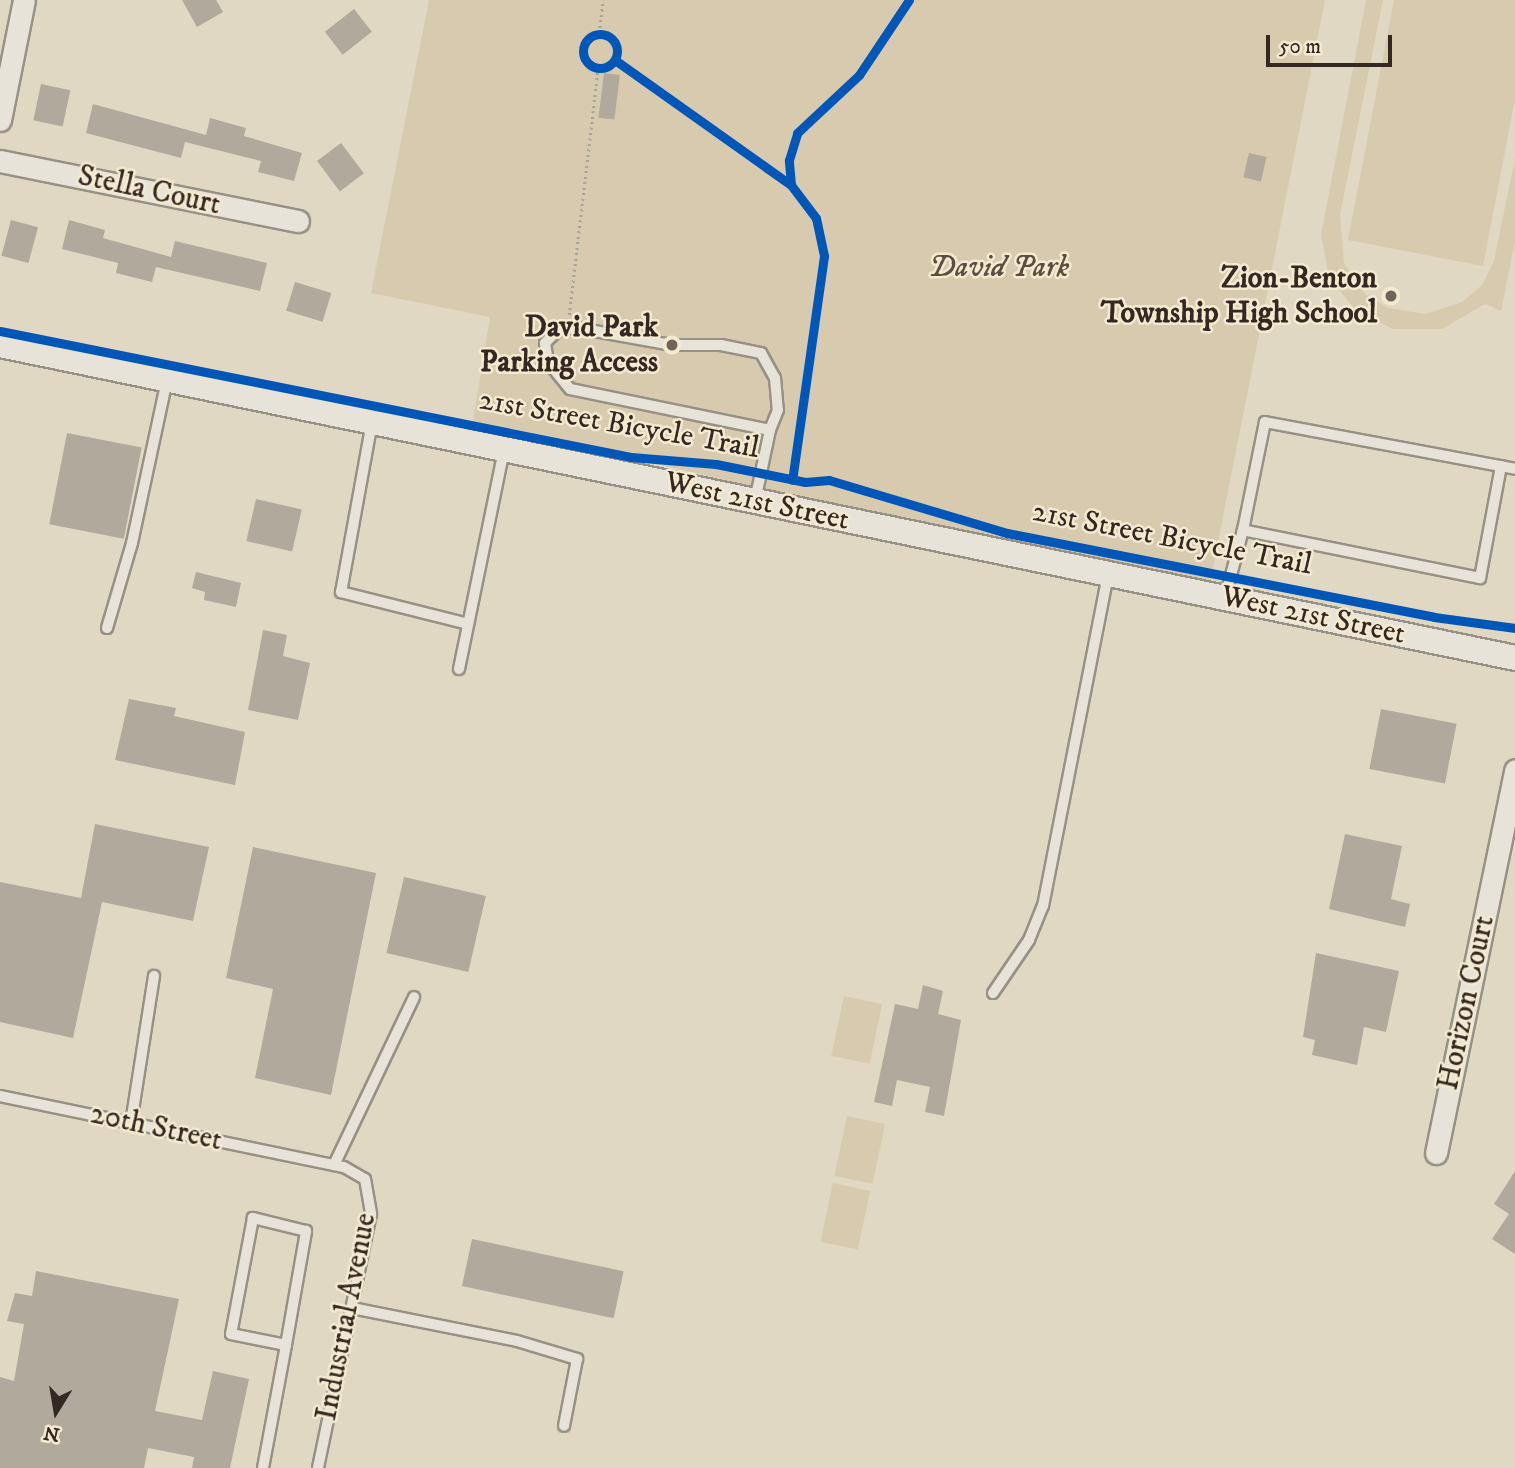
<!DOCTYPE html>
<html>
<head>
<meta charset="utf-8">
<style>
  body { margin:0 }
  #map { position:relative; width:1515px; height:1468px; overflow:hidden; background:#e1d8c3; font-family:"IM FELL DW Pica",serif }
  div>[style] { position:absolute }
  .green>* { inset:0; background:#d7caae; transform-origin:0 0 }
  .building>* { inset:0; background:#b1a99b; transform-origin:0 0 }
  .path>* { height:2.5px; margin-top:-1.25px; transform-origin:0; background:repeating-linear-gradient(90deg,#a8a39b 0 2px,transparent 0 5.5px) }
  .roads { filter:drop-shadow(2px 0 #979084) drop-shadow(-2px 0 #979084) drop-shadow(0 2px #979084) drop-shadow(0 -2px #979084) }
  .service>* { height:10px; margin:-5px; padding:0 5px; transform-origin:5px; border-radius:5px; background:#e7e3d8 }
  .minor>* { height:21px; margin:-10.5px; padding:0 10.5px; transform-origin:10.5px; border-radius:10.5px; background:#e7e3d8 }
  .tertiary>* { height:24px; margin:-12px; padding:0 12px; transform-origin:12px; border-radius:12px; background:#e7e3d8 }
  .cycleway>* { height:9px; margin:-4.5px; padding:0 4.5px; transform-origin:4.5px; border-radius:4.5px; background:#0057b8 }
  .cycleway>.ring { margin:-4.5px; padding:0; box-sizing:content-box; background:none; border:9px solid #0057b8; border-radius:50% }
  .dots>* { width:19px; height:19px; translate:-50% -50%; box-sizing:border-box; border:4px solid #f4ead0; border-radius:50% }
  span { translate:-50% -50%; white-space:nowrap; text-align:center; line-height:1.15; -webkit-text-stroke:5px #f4ead0; paint-order:stroke }
  .street-label { font-size:30px; color:#352722 }
  .park-label { font-size:30px; color:#5c4d41; font-style:italic }
  .poi-label { font-size:30px; color:#352722; font-weight:700 }
  .right { translate:-100% -50%; text-align:right }
  .north { position:absolute; left:21px; top:1377px; width:70px; height:70px; -webkit-text-stroke:5px #f4ead0; paint-order:stroke; rotate:191deg; font-size:19px; font-weight:700; line-height:28px; text-align:center; color:#352722 }
  .north::after { content:''; display:block; margin:auto; width:24px; height:32px; background:#352722; clip-path:polygon(50% 0,100% 100%,50% 72%,0 100%) }
  .scale { position:absolute; left:1266px; top:35px; width:126px; height:32px; box-sizing:border-box; border:4px solid #352722; border-top:0; padding-left:9px; font-size:21px; line-height:24px; white-space:nowrap; color:#352722; -webkit-text-stroke:5px #f4ead0; paint-order:stroke }
</style>
</head>
<body>
<div id="map">
  <div class="green">
    <div style="clip-path:polygon(429px 0,1325px 0,1208px 593px,473px 421px,490px 317px,371px 293px)"></div>
    <div style="clip-path:polygon(1366px 0,1383px 0,1340px 215px,1344px 263px,1365px 294px,1388px 308px,1426px 314px,1462px 302px,1482px 285px,1494px 261px,1515px 158px,1515px 241px,1501px 311px,1485px 304px,1442px 329px,1393px 329px,1356px 311px,1329px 277px,1321px 235px)"></div>
    <div style="clip-path:polygon(1394px 0,1515px 0,1515px 99px,1483px 266px,1348px 240px)"></div>
    <div style="left:844px;top:996px;width:39px;height:61px;rotate:12deg"></div>
    <div style="left:847px;top:1116px;width:39px;height:61px;rotate:12deg"></div>
    <div style="left:833px;top:1183px;width:38px;height:60px;rotate:12deg"></div>
  </div>
  <div class="building">
    <div style="clip-path:polygon(182px 0,216px 0,223px 12px,197px 27px)"></div>
    <div style="left:354px;top:9px;width:29px;height:37px;rotate:52deg"></div>
    <div style="left:604px;top:73px;width:16px;height:45px;rotate:7deg"></div>
    <div style="left:41px;top:84px;width:30px;height:37px;rotate:12deg"></div>
    <div style="clip-path:polygon(93px 104px,206px 135px,210px 118px,246px 128px,244px 136px,302px 153px,294px 181px,258px 172px,261px 161px,185px 142px,181px 158px,86px 133px)"></div>
    <div style="left:341px;top:143px;width:38px;height:30px;rotate:53deg"></div>
    <div style="left:1249px;top:153px;width:18px;height:25px;rotate:13deg"></div>
    <div style="left:11px;top:220px;width:28px;height:37px;rotate:15deg"></div>
    <div style="clip-path:polygon(69px 220px,105px 230px,103px 238px,171px 257px,175px 241px,267px 263px,260px 291px,156px 267px,152px 282px,116px 273px,118px 263px,62px 249px)"></div>
    <div style="left:295px;top:282px;width:38px;height:30px;rotate:17deg"></div>
    <div style="left:67px;top:433px;width:76px;height:93px;rotate:11deg"></div>
    <div style="left:256px;top:499px;width:47px;height:43px;rotate:13deg"></div>
    <div style="clip-path:polygon(196px 572px,241px 583px,236px 607px,204px 600px,205px 592px,192px 588px)"></div>
    <div style="clip-path:polygon(263px 630px,287px 635px,283px 656px,310px 663px,298px 720px,248px 710px)"></div>
    <div style="clip-path:polygon(129px 699px,176px 708px,174px 716px,245px 732px,235px 785px,115px 760px)"></div>
    <div style="left:1381px;top:709px;width:77px;height:61px;rotate:11deg"></div>
    <div style="clip-path:polygon(95px 824px,209px 847px,193px 921px,102px 902px,73px 1038px,0 1022px,0 882px,81px 898px)"></div>
    <div style="clip-path:polygon(1345px 834px,1402px 846px,1391px 899px,1410px 904px,1405px 927px,1329px 909px)"></div>
    <div style="clip-path:polygon(253px 847px,376px 873px,331px 1095px,255px 1078px,273px 989px,226px 978px)"></div>
    <div style="left:404px;top:877px;width:84px;height:78px;rotate:13deg"></div>
    <div style="clip-path:polygon(1316px 953px,1399px 971px,1386px 1032px,1364px 1027px,1357px 1065px,1312px 1055px,1315px 1040px,1303px 1037px)"></div>
    <div style="clip-path:polygon(923px 985px,943px 991px,938px 1014px,961px 1020px,944px 1116px,925px 1112px,930px 1087px,897px 1080px,892px 1106px,874px 1102px,895px 1004px,918px 1009px)"></div>
    <div style="clip-path:polygon(1515px 1171px,1515px 1254px,1492px 1239px,1509px 1214px,1494px 1204px)"></div>
    <div style="left:472px;top:1239px;width:155px;height:48px;rotate:12deg"></div>
    <div style="clip-path:polygon(36px 1271px,179px 1299px,155px 1411px,202px 1420px,213px 1371px,249px 1379px,230px 1468px,192px 1468px,194px 1457px,148px 1448px,144px 1468px,0 1468px,0 1377px,14px 1381px,24px 1324px,7px 1321px,15px 1293px,32px 1296px)"></div>
  </div>
  <div class="path">
    <div style="left:599px;top:33px;width:33px;rotate:-83deg"></div>
    <div style="left:569px;top:315px;width:249px;rotate:-83.3deg"></div>
  </div>
  <div class="roads">
    <div class="service">
      <div style="left:372px;top:422px;width:173px;rotate:100.3deg"></div>
      <div style="left:341px;top:592px;width:131px;rotate:14.1deg"></div>
      <div style="left:1501px;top:466px;width:114px;rotate:100.6deg"></div>
      <div style="left:1480px;top:578px;width:242px;rotate:-168.6deg"></div>
      <div style="left:1243px;top:530px;width:110px;rotate:-78.5deg"></div>
      <div style="left:1265px;top:422px;width:254px;rotate:10.6deg"></div>
      <div style="left:755px;top:501px;width:73px;rotate:-78.1deg"></div>
      <div style="left:770px;top:430px;width:204px;rotate:-168.4deg"></div>
      <div style="left:570px;top:389px;width:35px;rotate:-129deg"></div>
      <div style="left:548px;top:362px;width:19px;rotate:-99deg"></div>
      <div style="left:545px;top:343px;width:20px;rotate:-45deg"></div>
      <div style="left:559px;top:329px;width:19px;rotate:-3deg"></div>
      <div style="left:578px;top:328px;width:96px;rotate:10.3deg"></div>
      <div style="left:672px;top:345px;width:49px"></div>
      <div style="left:721px;top:345px;width:41px;rotate:11.3deg"></div>
      <div style="left:761px;top:353px;width:29px;rotate:61deg"></div>
      <div style="left:775px;top:378px;width:32px;rotate:85deg"></div>
      <div style="left:778px;top:410px;width:22px;rotate:112deg"></div>
      <div style="left:1225px;top:598px;width:70px;rotate:-75.2deg"></div>
      <div style="left:107px;top:628px;width:89px;rotate:-73.6deg"></div>
      <div style="left:132px;top:543px;width:167px;rotate:-77.9deg"></div>
      <div style="left:459px;top:669px;width:225px;rotate:-78.4deg"></div>
      <div style="left:993px;top:993px;width:64px;rotate:-55.8deg"></div>
      <div style="left:1029px;top:940px;width:37px;rotate:-68deg"></div>
      <div style="left:1043px;top:906px;width:338px;rotate:-78.9deg"></div>
      <div style="left:0;top:1096px;width:351px;rotate:11.7deg"></div>
      <div style="left:344px;top:1167px;width:24px;rotate:30deg"></div>
      <div style="left:365px;top:1179px;width:36px;rotate:80deg"></div>
      <div style="left:371px;top:1214px;width:259px;rotate:101.8deg"></div>
      <div style="left:131px;top:1123px;width:149px;rotate:-81.1deg"></div>
      <div style="left:334px;top:1165px;width:186px;rotate:-64.5deg"></div>
      <div style="left:352px;top:1308px;width:168px;rotate:11.3deg"></div>
      <div style="left:517px;top:1341px;width:63px;rotate:16.7deg"></div>
      <div style="left:577px;top:1359px;width:68px;rotate:101deg"></div>
      <div style="left:263px;top:1468px;width:125px;rotate:-79.4deg"></div>
      <div style="left:286px;top:1345px;width:116px;rotate:-80deg"></div>
      <div style="left:306px;top:1231px;width:55px;rotate:-166.2deg"></div>
      <div style="left:253px;top:1218px;width:118px;rotate:100.7deg"></div>
      <div style="left:231px;top:1334px;width:56px;rotate:11.3deg"></div>
    </div>
    <div class="minor">
      <div style="left:0;top:120px;width:122px;rotate:-78.7deg"></div>
      <div style="left:0;top:161px;width:304px;rotate:11.4deg"></div>
      <div style="left:1436px;top:1153px;width:391px;rotate:-78.3deg"></div>
    </div>
    <div class="tertiary">
      <div style="left:0;top:345px;width:1547px;rotate:11.67deg"></div>
    </div>
  </div>
  <div class="cycleway">
    <div class="ring" style="left:583px;top:34px;width:25px;height:25px"></div>
    <div style="left:615px;top:60px;width:216px;rotate:35.4deg"></div>
    <div style="left:791px;top:185px;width:41px;rotate:52.9deg"></div>
    <div style="left:816px;top:218px;width:39px;rotate:78deg"></div>
    <div style="left:824px;top:256px;width:226px;rotate:98.1deg"></div>
    <div style="left:791px;top:185px;width:25px;rotate:-95deg"></div>
    <div style="left:789px;top:160px;width:28px;rotate:-73deg"></div>
    <div style="left:797px;top:133px;width:85px;rotate:-43.1deg"></div>
    <div style="left:859px;top:75px;width:90px;rotate:-56.3deg"></div>
    <div style="left:0;top:331px;width:643px;rotate:11.29deg"></div>
    <div style="left:631px;top:457px;width:85px;rotate:4.7deg"></div>
    <div style="left:716px;top:464px;width:91px;rotate:11.4deg"></div>
    <div style="left:805px;top:482px;width:24px;rotate:-5deg"></div>
    <div style="left:829px;top:480px;width:186px;rotate:16.6deg"></div>
    <div style="left:1007px;top:533px;width:435px;rotate:11.1deg"></div>
    <div style="left:1434px;top:617px;width:82px;rotate:7.7deg"></div>
  </div>
  <div class="dots">
    <div style="left:1391px;top:296px;background:#71655a"></div>
    <div style="left:672px;top:345px;background:#71655a"></div>
  </div>
  <div class="street-label">
    <span style="left:149px;top:191px;rotate:12deg">Stella Court</span>
    <span style="left:619px;top:425px;rotate:10deg">21st Street Bicycle Trail</span>
    <span style="left:757px;top:502px;rotate:12deg">West 21st Street</span>
    <span style="left:1172px;top:539px;rotate:11deg">21st Street Bicycle Trail</span>
    <span style="left:1313px;top:616px;rotate:12deg">West 21st Street</span>
    <span style="left:1467px;top:1003px;rotate:-78deg">Horizon Court</span>
    <span style="left:156px;top:1128px;rotate:12deg">20th Street</span>
    <span style="left:347px;top:1317px;rotate:-79deg">Industrial Avenue</span>
  </div>
  <div class="park-label">
    <span style="left:999px;top:268px">David Park</span>
  </div>
  <div class="poi-label">
    <span class="right" style="left:1377px;top:296px">Zion-Benton<br>Township High School</span>
    <span class="right" style="left:658px;top:345px">David Park<br>Parking Access</span>
  </div>
  <div class="north">N</div>
  <div class="scale">50 m</div>
</div>
</body>
</html>
